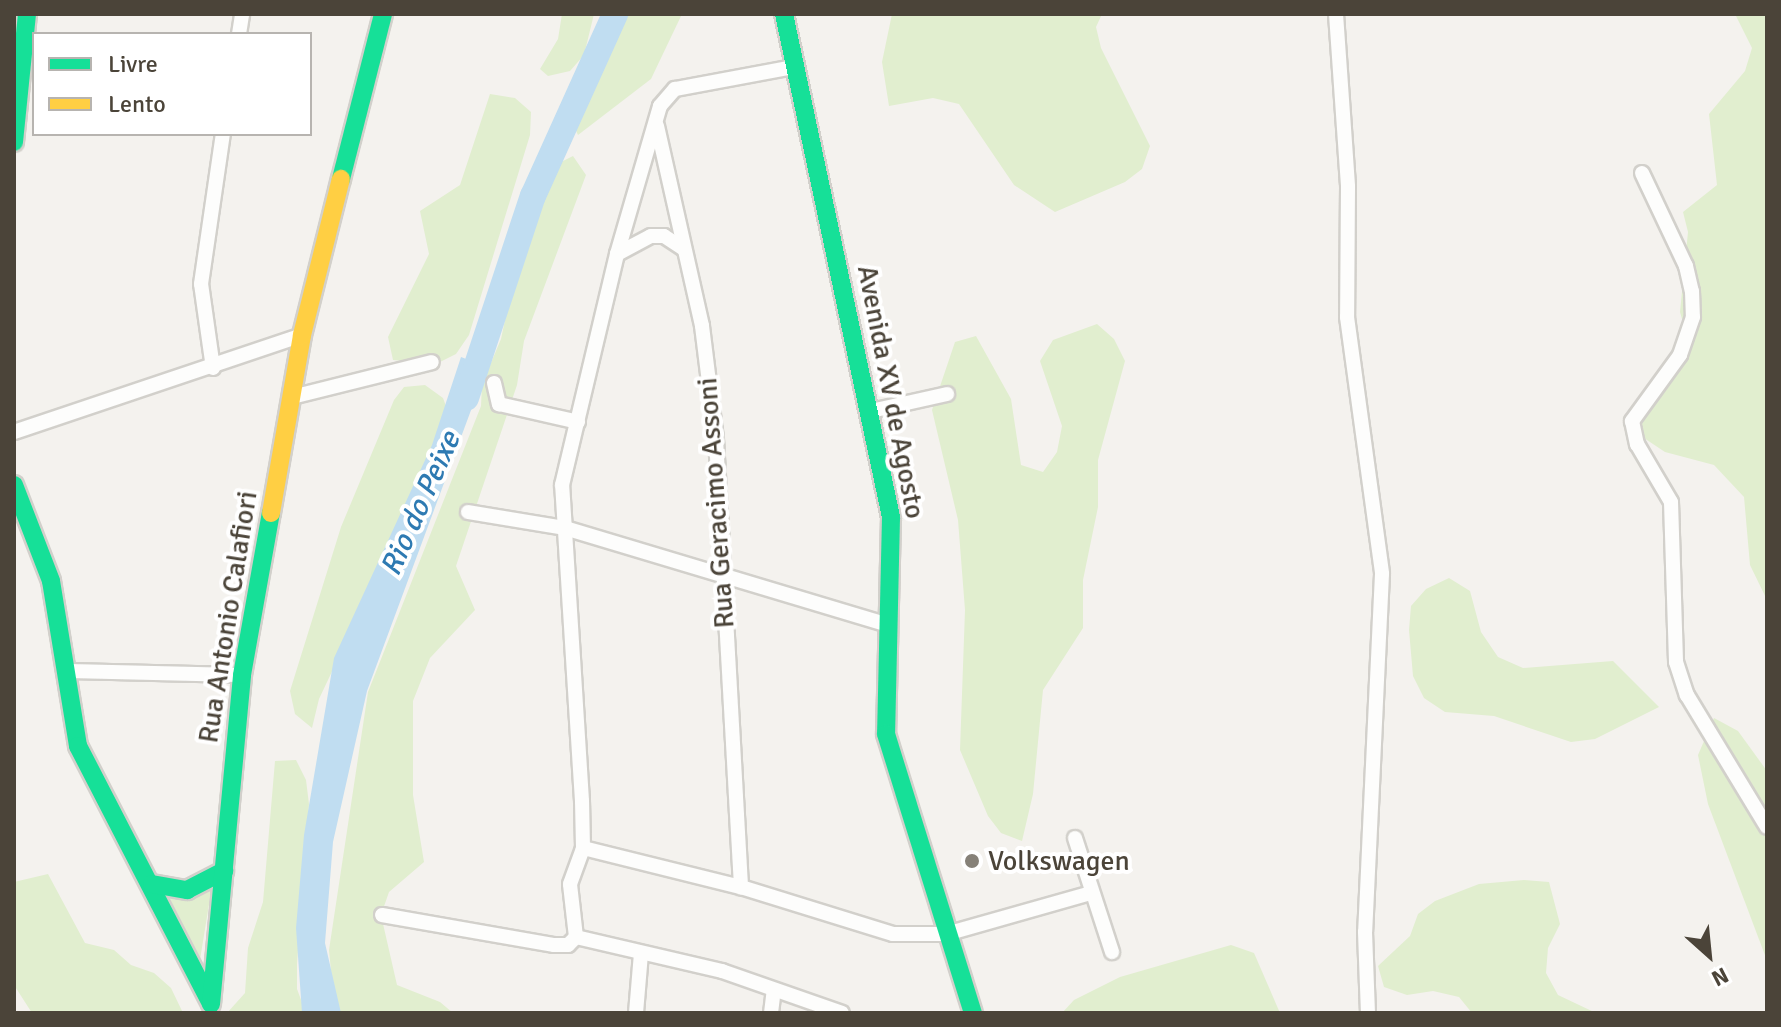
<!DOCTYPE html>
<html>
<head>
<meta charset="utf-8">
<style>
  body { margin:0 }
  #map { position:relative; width:1781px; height:1027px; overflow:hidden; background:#f4f2ee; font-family:Signika,sans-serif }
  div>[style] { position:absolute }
  .green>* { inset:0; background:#e1eecf }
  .water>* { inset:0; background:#c0ddf1 }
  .river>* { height:26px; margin:-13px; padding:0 13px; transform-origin:13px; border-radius:13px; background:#c0ddf1 }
  .roads { filter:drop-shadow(2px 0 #d2d0cb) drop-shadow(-2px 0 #d2d0cb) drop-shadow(0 2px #d2d0cb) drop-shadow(0 -2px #d2d0cb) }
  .street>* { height:14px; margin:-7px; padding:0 7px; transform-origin:7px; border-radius:7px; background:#fdfdfc }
  .fast>* { height:18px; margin:-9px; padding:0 9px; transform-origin:9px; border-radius:9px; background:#16e098 }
  .slow>* { height:18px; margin:-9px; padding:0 9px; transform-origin:9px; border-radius:9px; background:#ffcf43 }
  .dots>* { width:22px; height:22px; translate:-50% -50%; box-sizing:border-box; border:4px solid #fff; border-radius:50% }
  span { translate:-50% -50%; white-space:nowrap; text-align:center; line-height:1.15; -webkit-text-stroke:8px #fff; paint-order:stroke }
  .street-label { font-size:28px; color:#4b4439 }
  .poi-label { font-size:28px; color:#4b4439 }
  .left { translate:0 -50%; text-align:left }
  .water-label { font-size:30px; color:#2e7ab2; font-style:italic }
  .frame { position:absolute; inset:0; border:16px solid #4b4439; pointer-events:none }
  .legend { position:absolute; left:32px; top:32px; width:280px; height:104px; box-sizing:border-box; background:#fff; border:2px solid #b7b4b0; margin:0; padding:10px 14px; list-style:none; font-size:24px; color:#4b4439 }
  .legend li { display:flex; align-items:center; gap:16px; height:40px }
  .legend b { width:40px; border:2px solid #b7b4b0 }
  .north { position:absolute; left:1669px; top:915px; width:80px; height:80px; -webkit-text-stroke:6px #fff; paint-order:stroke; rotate:153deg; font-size:22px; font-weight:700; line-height:32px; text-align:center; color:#4b4439 }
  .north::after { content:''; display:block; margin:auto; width:28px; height:36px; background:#4b4439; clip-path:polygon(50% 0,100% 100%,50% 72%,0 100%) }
</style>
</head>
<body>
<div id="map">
  <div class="green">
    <div style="clip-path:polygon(562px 14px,594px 14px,584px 55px,570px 71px,548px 76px,540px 69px,558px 39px)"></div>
    <div style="clip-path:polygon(621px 14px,682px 14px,651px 79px,578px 135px,568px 114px)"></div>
    <div style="clip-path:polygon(892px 14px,1102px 14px,1096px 27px,1101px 48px,1150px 146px,1142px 169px,1125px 182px,1055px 212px,1014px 185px,959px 104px,933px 98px,889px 106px,882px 62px)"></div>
    <div style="clip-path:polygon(1735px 14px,1767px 14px,1767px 600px,1750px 565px,1744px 497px,1714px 465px,1665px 452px,1644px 438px,1633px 416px,1641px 393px,1657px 380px,1686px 333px,1680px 312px,1688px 232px,1683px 212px,1717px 185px,1709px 114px,1745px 71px,1752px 48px)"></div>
    <div style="clip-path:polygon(490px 94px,515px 98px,531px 112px,530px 135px,469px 335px,456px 354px,436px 364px,393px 360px,388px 337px,429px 254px,420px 211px,460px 185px)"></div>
    <div style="clip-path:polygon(573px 156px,586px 175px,524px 341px,517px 385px,456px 566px,475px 610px,430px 658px,413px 701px,413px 795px,424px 862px,389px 892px,381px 915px,397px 985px,440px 1002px,453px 1013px,335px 1013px,329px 950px,368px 692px,481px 406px,482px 384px,501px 339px,529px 206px,551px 167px)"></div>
    <div style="clip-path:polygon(1097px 324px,1114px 339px,1125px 361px,1098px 460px,1098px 507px,1083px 580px,1083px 628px,1043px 690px,1033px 794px,1022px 841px,1001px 833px,988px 816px,960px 750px,965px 610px,958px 520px,932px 410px,955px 342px,976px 336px,1011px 399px,1021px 465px,1043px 472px,1057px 452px,1062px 426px,1040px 361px,1053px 340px)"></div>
    <div style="clip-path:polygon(425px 385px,443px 398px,451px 420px,319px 699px,312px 728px,295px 714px,290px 691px,341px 527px,394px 400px,404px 387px)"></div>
    <div style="clip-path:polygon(1449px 578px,1470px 591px,1481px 632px,1498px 657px,1523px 668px,1613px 661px,1659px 707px,1595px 739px,1571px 742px,1494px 716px,1445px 712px,1424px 698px,1413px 676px,1409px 630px,1411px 606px,1426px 589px)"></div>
    <div style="clip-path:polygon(1714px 718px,1738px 731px,1767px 771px,1766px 958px,1708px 804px,1698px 755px)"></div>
    <div style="clip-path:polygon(296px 760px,306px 780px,309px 804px,297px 964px,297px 989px,306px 1013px,227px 1013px,245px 993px,248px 948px,263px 902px,275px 761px)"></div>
    <div style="clip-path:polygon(48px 874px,85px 943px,114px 950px,131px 965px,154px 973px,171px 988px,183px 1013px,32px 1013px,14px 985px,14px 882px)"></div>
    <div style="clip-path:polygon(1524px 880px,1549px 882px,1560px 924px,1548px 948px,1546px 973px,1558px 995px,1596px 1013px,1472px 1013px,1459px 997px,1433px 991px,1407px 995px,1384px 987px,1378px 966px,1410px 936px,1418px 914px,1435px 901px,1479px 884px)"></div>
    <div style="clip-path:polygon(212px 886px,199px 966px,166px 901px)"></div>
    <div style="clip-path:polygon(1231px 945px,1254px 953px,1280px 1013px,1062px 1013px,1074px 1000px,1120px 977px)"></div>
  </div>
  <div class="water">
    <div style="clip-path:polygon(461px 357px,487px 367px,367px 691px,333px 842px,325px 943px,341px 1013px,302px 1013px,296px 928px,304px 835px,334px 658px,432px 445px)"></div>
  </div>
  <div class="river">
    <div style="left:466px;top:398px;width:213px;rotate:-71.7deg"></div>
    <div style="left:533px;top:196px;width:200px;rotate:-65.7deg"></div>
  </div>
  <div class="roads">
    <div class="street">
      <div style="left:1336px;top:14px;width:173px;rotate:86deg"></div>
      <div style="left:1348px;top:187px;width:130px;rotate:90.4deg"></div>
      <div style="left:1347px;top:317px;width:259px;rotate:82.2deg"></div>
      <div style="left:1382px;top:574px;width:358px;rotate:92.7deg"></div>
      <div style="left:1365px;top:932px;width:81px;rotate:87.9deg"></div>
      <div style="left:239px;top:34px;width:20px;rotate:-81deg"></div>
      <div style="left:657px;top:126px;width:205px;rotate:77.3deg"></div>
      <div style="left:702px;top:326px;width:114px;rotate:82.9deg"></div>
      <div style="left:716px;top:439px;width:449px;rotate:86.8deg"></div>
      <div style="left:1642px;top:173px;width:103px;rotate:64.7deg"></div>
      <div style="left:1686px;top:266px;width:26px;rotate:77deg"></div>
      <div style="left:1692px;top:291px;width:26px;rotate:88deg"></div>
      <div style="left:1693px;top:317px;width:40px;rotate:108.9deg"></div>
      <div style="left:1680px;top:355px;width:82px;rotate:126deg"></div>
      <div style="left:1632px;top:421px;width:24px;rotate:78deg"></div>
      <div style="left:1637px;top:444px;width:67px;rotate:59.6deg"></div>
      <div style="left:1671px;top:502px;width:160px;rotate:88.2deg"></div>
      <div style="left:1676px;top:662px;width:35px;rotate:72deg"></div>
      <div style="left:1687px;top:695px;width:154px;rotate:58.8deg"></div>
      <div style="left:617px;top:254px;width:38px;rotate:-28deg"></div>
      <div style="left:651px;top:236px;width:13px"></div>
      <div style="left:664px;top:236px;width:24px;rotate:33deg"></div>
      <div style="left:213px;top:368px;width:85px;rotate:-98.1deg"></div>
      <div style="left:201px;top:284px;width:152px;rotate:-81.7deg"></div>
      <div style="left:494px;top:383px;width:22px;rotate:77deg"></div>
      <div style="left:499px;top:404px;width:81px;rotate:12.8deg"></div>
      <div style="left:292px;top:397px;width:144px;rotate:-14deg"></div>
      <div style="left:871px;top:411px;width:78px;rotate:-12.6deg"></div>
      <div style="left:14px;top:432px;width:304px;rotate:-18.6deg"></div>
      <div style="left:468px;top:512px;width:98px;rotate:9.4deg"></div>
      <div style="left:565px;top:528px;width:335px;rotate:16.7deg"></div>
      <div style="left:66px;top:671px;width:176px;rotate:1.3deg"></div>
      <div style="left:1075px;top:838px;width:120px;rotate:72deg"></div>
      <div style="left:583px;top:848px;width:163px;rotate:13.9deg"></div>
      <div style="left:741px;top:887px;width:159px;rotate:17.2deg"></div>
      <div style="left:893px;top:934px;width:53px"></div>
      <div style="left:946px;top:934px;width:151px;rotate:-15.8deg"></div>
      <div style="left:382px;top:915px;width:175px;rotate:9.9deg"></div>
      <div style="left:554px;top:945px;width:14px"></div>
      <div style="left:568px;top:945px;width:11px;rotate:-45deg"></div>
      <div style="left:576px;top:937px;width:150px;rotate:13.1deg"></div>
      <div style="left:722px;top:971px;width:127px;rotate:19.3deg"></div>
      <div style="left:576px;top:937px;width:53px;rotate:-96.5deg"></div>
      <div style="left:570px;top:884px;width:38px;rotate:-70deg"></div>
      <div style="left:583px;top:848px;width:47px;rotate:-91.2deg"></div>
      <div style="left:582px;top:801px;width:317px;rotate:-93.6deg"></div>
      <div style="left:562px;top:485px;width:237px;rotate:-76.6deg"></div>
      <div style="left:617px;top:254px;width:154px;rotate:-73.8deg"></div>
      <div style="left:660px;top:106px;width:23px;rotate:-49deg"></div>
      <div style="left:675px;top:89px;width:121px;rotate:-10.5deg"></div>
      <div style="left:636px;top:1013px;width:60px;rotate:-85.2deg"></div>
      <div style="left:771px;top:1013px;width:23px;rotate:-83deg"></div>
    </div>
    <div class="fast">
      <div style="left:784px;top:14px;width:514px;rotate:77.99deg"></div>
      <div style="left:891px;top:517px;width:217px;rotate:91.3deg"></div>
      <div style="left:886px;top:734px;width:292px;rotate:72.7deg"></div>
      <div style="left:14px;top:142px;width:129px;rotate:-84.2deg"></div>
      <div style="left:341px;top:179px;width:170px;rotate:-75.7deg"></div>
      <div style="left:14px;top:485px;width:103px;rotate:68.9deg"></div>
      <div style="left:51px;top:581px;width:167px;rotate:80.7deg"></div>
      <div style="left:78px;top:746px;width:288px;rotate:62.7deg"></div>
      <div style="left:152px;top:884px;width:36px;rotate:10deg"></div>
      <div style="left:187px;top:890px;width:42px;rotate:-27.2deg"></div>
      <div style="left:211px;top:1004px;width:330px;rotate:-84.6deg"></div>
      <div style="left:242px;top:675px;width:165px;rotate:-79.9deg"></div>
    </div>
    <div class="slow">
      <div style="left:271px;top:513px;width:181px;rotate:-80.1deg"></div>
      <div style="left:302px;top:335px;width:161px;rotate:-76deg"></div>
    </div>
  </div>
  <div class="dots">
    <div style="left:972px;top:861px;background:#868178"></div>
  </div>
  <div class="street-label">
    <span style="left:891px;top:392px;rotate:79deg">Avenida XV de Agosto</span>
    <span style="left:716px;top:503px;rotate:-94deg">Rua Geracimo Assoni</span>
    <span style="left:228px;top:617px;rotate:-81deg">Rua Antonio Calafiori</span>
  </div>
  <div class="poi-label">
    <span class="left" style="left:988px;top:861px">Volkswagen</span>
  </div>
  <div class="water-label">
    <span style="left:421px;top:504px;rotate:-66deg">Rio do Peixe</span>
  </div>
  <div class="frame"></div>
  <ul class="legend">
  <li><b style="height:10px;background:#16e098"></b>Livre</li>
  <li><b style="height:10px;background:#ffcf43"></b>Lento</li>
  </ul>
  <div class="north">N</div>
</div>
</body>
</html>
